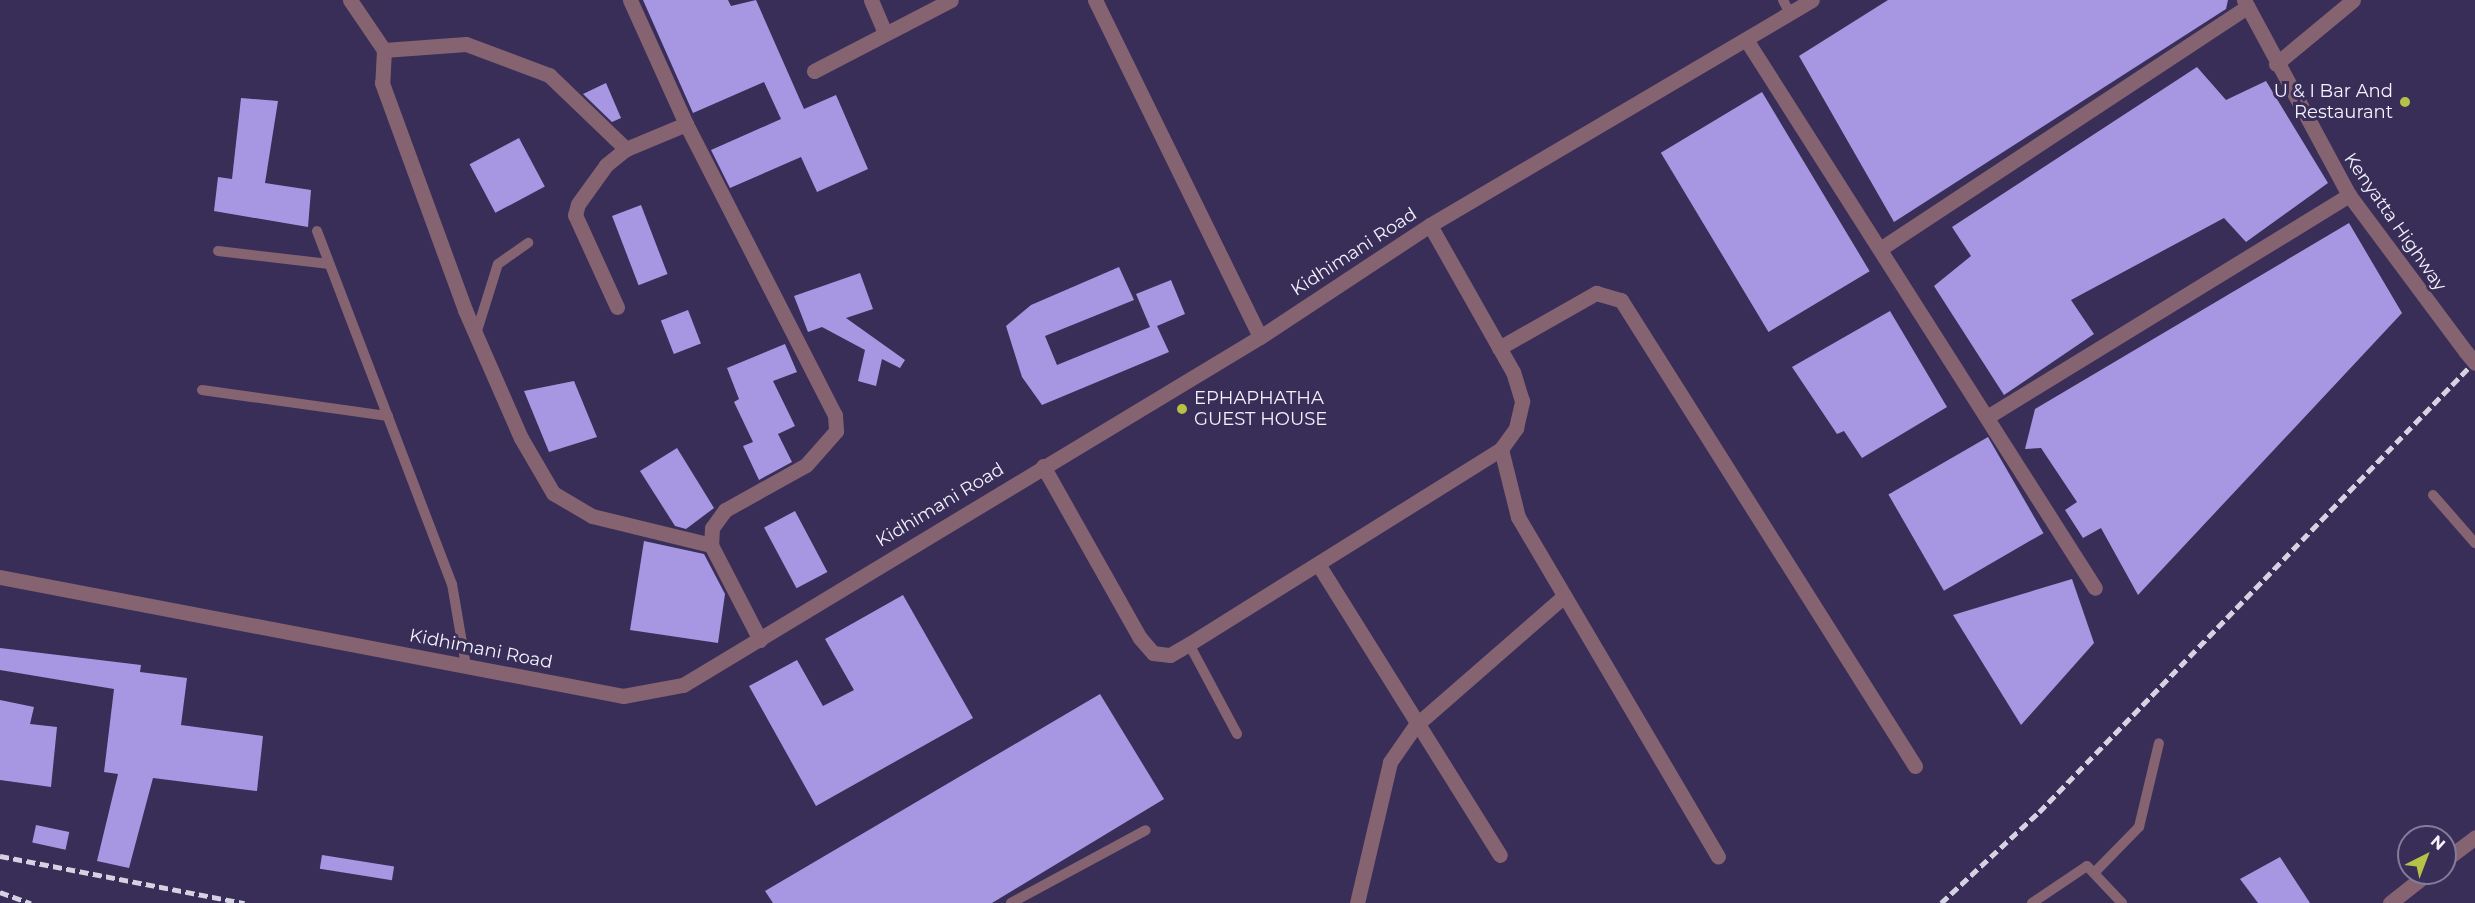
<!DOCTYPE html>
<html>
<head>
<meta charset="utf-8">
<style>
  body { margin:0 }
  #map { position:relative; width:2475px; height:903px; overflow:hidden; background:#382e58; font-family:Montserrat,sans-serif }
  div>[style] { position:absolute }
  .building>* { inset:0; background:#a797e3; transform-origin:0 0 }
  .lane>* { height:10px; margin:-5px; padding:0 5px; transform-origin:5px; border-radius:5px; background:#866371 }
  .street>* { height:15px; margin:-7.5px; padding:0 7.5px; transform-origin:7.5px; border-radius:7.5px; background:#866371 }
  .rail>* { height:4.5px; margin-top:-2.25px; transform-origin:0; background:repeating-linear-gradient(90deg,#d5d2e2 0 9px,transparent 0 13.5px) }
  .street-bridge>* { height:15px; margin:-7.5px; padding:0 7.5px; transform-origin:7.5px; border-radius:7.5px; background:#866371 }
  .dots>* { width:16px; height:16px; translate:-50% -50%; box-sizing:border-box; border:3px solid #382e58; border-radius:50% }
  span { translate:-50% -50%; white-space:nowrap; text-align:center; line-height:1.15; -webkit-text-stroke:6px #382e58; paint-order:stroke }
  .poi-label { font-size:18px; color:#f3f2fd }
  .right { translate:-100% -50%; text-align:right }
  .left { translate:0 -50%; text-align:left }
  .street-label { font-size:18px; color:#f3f2fd }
  .north { position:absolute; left:2397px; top:825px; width:60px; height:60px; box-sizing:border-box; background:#382e58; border:2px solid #837c9a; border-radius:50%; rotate:42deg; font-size:16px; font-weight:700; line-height:24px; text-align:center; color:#f3f2fd }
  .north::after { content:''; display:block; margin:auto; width:21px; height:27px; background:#b8c147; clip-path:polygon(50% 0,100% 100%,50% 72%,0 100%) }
</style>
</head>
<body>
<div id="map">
  <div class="building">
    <div style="clip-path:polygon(643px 0,728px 0,731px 6px,756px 0,804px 109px,836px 95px,868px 169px,817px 192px,801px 157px,730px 188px,711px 150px,781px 119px,764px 82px,693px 113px)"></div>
    <div style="clip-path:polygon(1888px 0,2228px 0,2226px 9px,1894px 222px,1799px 56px)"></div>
    <div style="clip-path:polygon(2197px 67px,2226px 100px,2266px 81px,2328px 183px,2246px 242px,2224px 218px,2071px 300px,2094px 334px,2004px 395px,1934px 286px,1971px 256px,1952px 227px)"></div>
    <div style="clip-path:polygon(606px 83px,621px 118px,612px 122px,583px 94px)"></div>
    <div style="left:1762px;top:92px;width:209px;height:118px;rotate:59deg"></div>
    <div style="clip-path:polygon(241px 98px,278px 101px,265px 183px,311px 190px,308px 227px,214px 211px,218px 177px,232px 179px)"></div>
    <div style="left:519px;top:138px;width:55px;height:56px;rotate:62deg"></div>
    <div style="left:641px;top:205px;width:74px;height:31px;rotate:69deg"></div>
    <div style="clip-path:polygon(2349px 223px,2402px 313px,2138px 595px,2101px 528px,2083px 538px,2065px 510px,2077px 502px,2041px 448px,2025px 449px,2035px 409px)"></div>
    <div style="clip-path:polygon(1119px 267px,1134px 300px,1045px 336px,1057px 365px,1150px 327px,1136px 294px,1171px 280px,1185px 314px,1157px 326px,1169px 352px,1042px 405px,1022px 377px,1006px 326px,1031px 305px)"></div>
    <div style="clip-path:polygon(860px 273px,873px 309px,846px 318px,905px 360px,900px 368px,882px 359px,876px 386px,858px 381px,865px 350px,822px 327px,808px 332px,794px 296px)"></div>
    <div style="left:688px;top:310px;width:36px;height:29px;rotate:69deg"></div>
    <div style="clip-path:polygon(1890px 311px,1947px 407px,1862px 458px,1844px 431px,1837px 434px,1792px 367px)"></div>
    <div style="clip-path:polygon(785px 344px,797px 372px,773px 381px,795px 426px,778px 434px,792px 462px,759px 480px,743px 446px,753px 442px,734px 402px,739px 399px,727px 368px)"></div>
    <div style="clip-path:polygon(574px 381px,597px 437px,549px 452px,524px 391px)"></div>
    <div style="left:1988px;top:437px;width:111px;height:115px;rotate:60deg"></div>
    <div style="clip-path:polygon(677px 448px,714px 508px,686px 529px,675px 526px,640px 471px)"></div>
    <div style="left:795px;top:511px;width:69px;height:35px;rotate:62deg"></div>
    <div style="clip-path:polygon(644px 541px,704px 554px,725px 594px,718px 643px,630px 630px)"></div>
    <div style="clip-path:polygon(2072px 579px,2094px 643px,2021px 725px,1953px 615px)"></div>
    <div style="clip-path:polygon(903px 595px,973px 718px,816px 806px,749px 686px,797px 660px,823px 706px,854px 690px,825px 639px)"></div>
    <div style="clip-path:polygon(0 648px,141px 665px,140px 672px,187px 678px,181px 725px,263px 736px,257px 791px,153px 778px,129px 868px,97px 861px,118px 774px,104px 772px,114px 689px,0 670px)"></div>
    <div style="clip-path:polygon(1100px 694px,1164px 799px,992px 903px,773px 903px,765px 891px)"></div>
    <div style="clip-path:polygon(0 700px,34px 707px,30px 724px,57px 727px,51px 787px,0 780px)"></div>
    <div style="left:36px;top:825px;width:34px;height:18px;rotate:12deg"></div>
    <div style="left:322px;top:855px;width:73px;height:14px;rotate:9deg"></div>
    <div style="clip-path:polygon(2280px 857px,2310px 903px,2258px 903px,2240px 879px)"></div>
  </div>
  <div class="lane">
    <div style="left:1783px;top:0;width:16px;rotate:63deg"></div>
    <div style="left:317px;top:231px;width:378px;rotate:69.1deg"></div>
    <div style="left:452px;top:584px;width:83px;rotate:80.3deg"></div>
    <div style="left:218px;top:251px;width:112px;rotate:6.7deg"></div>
    <div style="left:476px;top:334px;width:73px;rotate:-72.6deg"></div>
    <div style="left:498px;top:264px;width:37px;rotate:-35deg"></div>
    <div style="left:202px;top:390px;width:188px;rotate:8deg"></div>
    <div style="left:2433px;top:495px;width:64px;rotate:48.8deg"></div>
    <div style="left:1189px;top:644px;width:102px;rotate:61.9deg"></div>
    <div style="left:2096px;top:871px;width:62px;rotate:-45.7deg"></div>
    <div style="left:2139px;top:827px;width:86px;rotate:-76.6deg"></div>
    <div style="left:1011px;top:903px;width:153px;rotate:-28.4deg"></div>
    <div style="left:2032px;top:903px;width:66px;rotate:-33.9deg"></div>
    <div style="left:2087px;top:866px;width:51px;rotate:46.6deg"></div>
  </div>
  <div class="street">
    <div style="left:350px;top:0;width:60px;rotate:55.8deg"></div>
    <div style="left:384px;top:50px;width:82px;rotate:-4.2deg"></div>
    <div style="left:466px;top:44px;width:89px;rotate:20.5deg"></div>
    <div style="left:549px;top:75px;width:107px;rotate:43.9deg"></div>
    <div style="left:630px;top:0;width:136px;rotate:65.7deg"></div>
    <div style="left:686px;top:124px;width:327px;rotate:62.9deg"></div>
    <div style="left:835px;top:415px;width:16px;rotate:86deg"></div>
    <div style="left:836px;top:431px;width:45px;rotate:131.4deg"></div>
    <div style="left:806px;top:465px;width:93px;rotate:150.9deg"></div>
    <div style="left:725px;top:510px;width:22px;rotate:126deg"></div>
    <div style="left:712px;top:528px;width:17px;rotate:93deg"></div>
    <div style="left:711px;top:545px;width:107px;rotate:62.7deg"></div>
    <div style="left:871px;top:0;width:33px;rotate:67deg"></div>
    <div style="left:1095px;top:0;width:375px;rotate:63.9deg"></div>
    <div style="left:2244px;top:0;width:221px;rotate:61.7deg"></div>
    <div style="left:2349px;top:195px;width:196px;rotate:53.3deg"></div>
    <div style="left:1747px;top:41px;width:648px;rotate:57.54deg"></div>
    <div style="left:384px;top:50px;width:33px;rotate:93deg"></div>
    <div style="left:382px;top:83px;width:242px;rotate:69.9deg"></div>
    <div style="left:465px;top:310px;width:140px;rotate:66.4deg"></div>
    <div style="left:521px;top:438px;width:64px;rotate:59.8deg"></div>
    <div style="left:553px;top:493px;width:45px;rotate:30.5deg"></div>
    <div style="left:592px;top:516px;width:122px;rotate:13.7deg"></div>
    <div style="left:2276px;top:64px;width:100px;rotate:-39.7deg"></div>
    <div style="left:814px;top:71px;width:154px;rotate:-27.4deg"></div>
    <div style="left:1880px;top:249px;width:440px;rotate:-33.4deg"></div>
    <div style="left:617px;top:307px;width:101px;rotate:-114.5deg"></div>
    <div style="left:575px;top:215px;width:11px;rotate:-75deg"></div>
    <div style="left:578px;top:204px;width:48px;rotate:-54.3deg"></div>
    <div style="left:606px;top:165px;width:26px;rotate:-39deg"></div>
    <div style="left:626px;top:149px;width:65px;rotate:-22.6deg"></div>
    <div style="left:1499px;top:348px;width:112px;rotate:-29.6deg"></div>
    <div style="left:1596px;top:293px;width:26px;rotate:16deg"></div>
    <div style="left:1621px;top:300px;width:551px;rotate:57.75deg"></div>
    <div style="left:1987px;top:417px;width:425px;rotate:-31.5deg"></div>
    <div style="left:1501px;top:449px;width:70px;rotate:76deg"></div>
    <div style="left:1518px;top:517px;width:394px;rotate:59.5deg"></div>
    <div style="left:1043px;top:466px;width:197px;rotate:60.6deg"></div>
    <div style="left:1140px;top:638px;width:20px;rotate:49deg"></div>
    <div style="left:1153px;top:653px;width:17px;rotate:7deg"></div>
    <div style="left:1170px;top:655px;width:22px;rotate:-30deg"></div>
    <div style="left:1189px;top:644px;width:368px;rotate:-32deg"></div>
    <div style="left:1501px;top:449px;width:26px;rotate:-54deg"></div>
    <div style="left:1516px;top:428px;width:28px;rotate:-77deg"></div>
    <div style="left:1522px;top:401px;width:30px;rotate:-107deg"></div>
    <div style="left:1513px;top:372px;width:169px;rotate:-119.5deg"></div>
    <div style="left:1318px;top:564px;width:343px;rotate:58deg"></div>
    <div style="left:0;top:577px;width:634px;rotate:10.81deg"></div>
    <div style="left:623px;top:696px;width:61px;rotate:-10.4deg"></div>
    <div style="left:683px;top:685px;width:674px;rotate:-31.1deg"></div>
    <div style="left:1260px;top:337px;width:204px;rotate:-33.4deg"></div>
    <div style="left:1430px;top:225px;width:443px;rotate:-30.5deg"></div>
    <div style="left:2445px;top:860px;width:38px;rotate:-37deg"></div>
    <div style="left:1357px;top:903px;width:145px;rotate:-76.8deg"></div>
    <div style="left:1390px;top:762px;width:44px;rotate:-55.2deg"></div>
    <div style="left:1415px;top:726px;width:198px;rotate:-41.1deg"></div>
    <div style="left:2390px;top:903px;width:48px;rotate:-38.3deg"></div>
  </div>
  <div class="rail">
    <div style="left:0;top:856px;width:249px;rotate:10.9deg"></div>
    <div style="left:0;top:892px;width:33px;rotate:20deg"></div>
    <div style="left:1941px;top:903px;width:134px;rotate:-42.9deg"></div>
    <div style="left:2039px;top:812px;width:627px;rotate:-45.97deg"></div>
  </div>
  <div class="street-bridge">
    <div style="left:2466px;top:352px;width:14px;rotate:51deg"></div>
  </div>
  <div class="dots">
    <div style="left:2405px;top:102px;background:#b8c147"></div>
    <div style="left:1182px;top:409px;background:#b8c147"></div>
  </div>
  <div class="poi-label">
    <span class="right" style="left:2393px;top:102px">U &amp; I Bar And<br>Restaurant</span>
    <span class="left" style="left:1194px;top:409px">EPHAPHATHA<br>GUEST HOUSE</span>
  </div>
  <div class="street-label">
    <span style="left:2395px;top:222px;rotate:55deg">Kenyatta Highway</span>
    <span style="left:1354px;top:252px;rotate:-33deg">Kidhimani Road</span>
    <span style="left:940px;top:505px;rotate:-31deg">Kidhimani Road</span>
    <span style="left:481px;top:649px;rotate:11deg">Kidhimani Road</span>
  </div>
  <div class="north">N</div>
</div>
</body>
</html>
